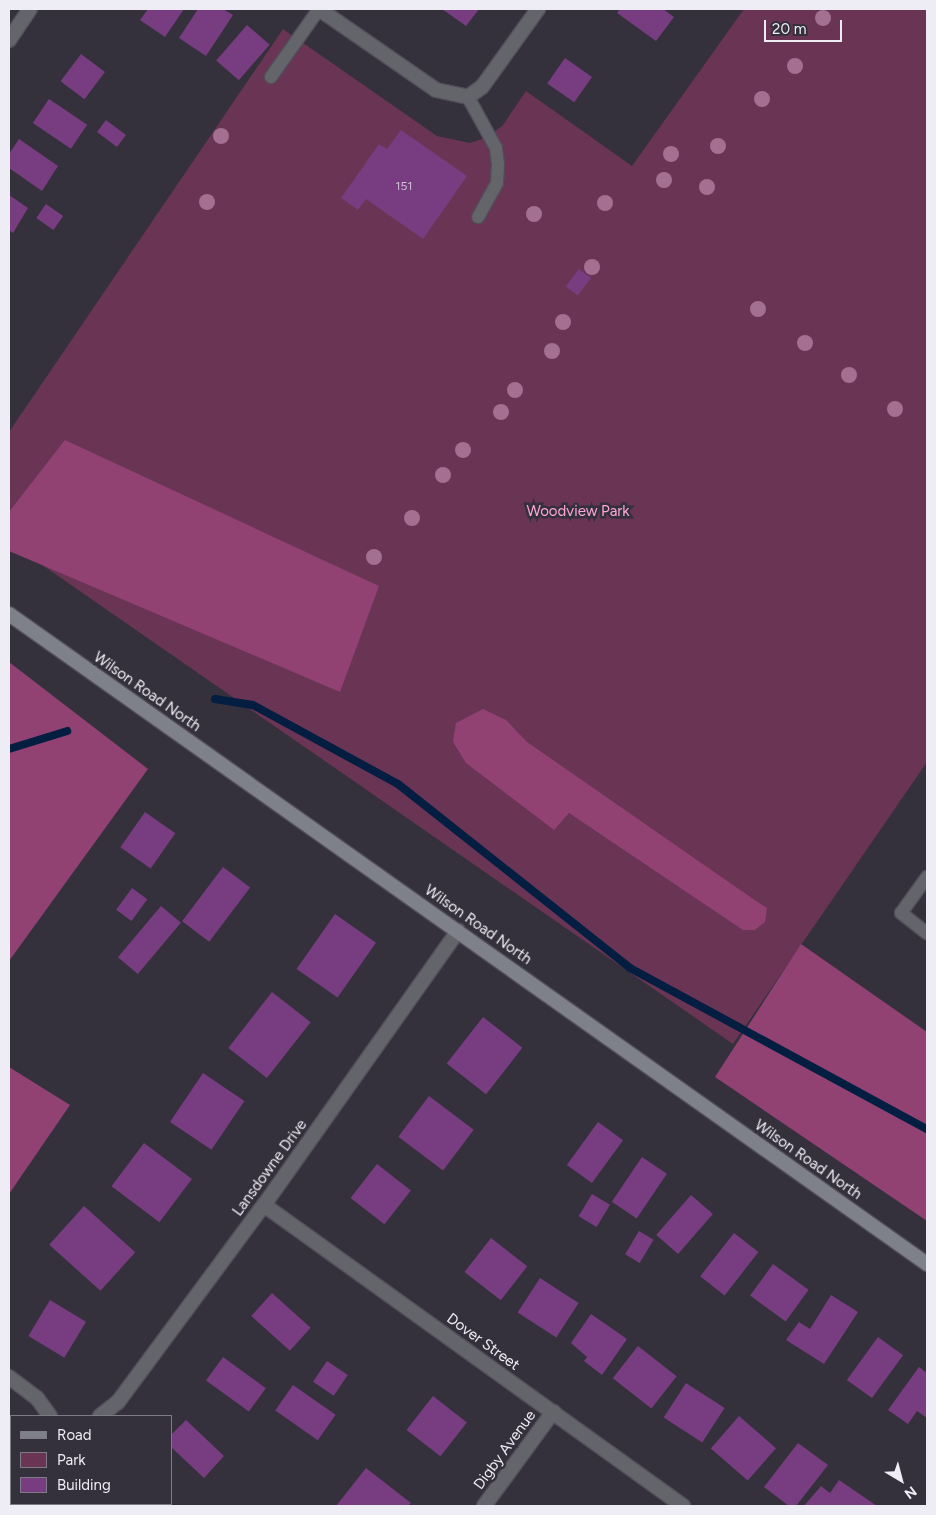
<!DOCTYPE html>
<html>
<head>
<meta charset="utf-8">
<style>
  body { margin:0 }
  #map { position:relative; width:936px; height:1515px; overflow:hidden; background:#34303c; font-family:Figtree,sans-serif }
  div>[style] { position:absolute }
  .green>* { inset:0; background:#6a3455 }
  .forest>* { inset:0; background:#914273 }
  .stream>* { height:8px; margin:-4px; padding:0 4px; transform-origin:4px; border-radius:4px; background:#031e41 }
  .building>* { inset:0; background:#783d80; transform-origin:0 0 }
  .roads { filter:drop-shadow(1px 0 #524e59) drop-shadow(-1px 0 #524e59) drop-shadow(0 1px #524e59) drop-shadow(0 -1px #524e59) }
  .service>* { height:12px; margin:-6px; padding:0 6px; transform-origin:6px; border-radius:6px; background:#64656b }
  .minor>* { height:14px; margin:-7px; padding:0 7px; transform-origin:7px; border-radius:7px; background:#64656b }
  .secondary>* { height:14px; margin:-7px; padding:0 7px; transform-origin:7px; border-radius:7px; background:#7f818a }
  .trees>* { width:16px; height:16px; margin:-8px; border-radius:50%; background:#a37092 }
  span { translate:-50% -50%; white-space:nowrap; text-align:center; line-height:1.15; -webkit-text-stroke:5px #34303c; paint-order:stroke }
  .number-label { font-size:12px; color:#d0c0d7 }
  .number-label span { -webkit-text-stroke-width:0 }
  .park-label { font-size:15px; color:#fea5d9 }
  .street-label { font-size:15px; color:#eeecf4 }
  .frame { position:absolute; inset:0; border:10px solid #eeecf4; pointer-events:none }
  .legend { position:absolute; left:10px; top:1415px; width:162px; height:90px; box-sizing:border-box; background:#34303c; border:1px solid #7e7b86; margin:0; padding:6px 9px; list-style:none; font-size:15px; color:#eeecf4 }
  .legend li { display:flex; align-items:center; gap:10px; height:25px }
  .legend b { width:25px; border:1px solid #7e7b86 }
  .north { position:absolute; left:876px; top:1455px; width:50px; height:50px; -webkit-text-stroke:4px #34303c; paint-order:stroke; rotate:143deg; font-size:14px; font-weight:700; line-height:20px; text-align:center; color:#eeecf4 }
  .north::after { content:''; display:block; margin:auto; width:18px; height:22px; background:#eeecf4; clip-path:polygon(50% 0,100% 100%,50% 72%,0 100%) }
  .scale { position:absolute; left:764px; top:20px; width:78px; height:22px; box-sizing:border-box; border:2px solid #eeecf4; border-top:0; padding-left:6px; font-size:15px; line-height:18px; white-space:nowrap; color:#eeecf4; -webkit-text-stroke:4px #34303c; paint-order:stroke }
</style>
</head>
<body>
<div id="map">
  <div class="green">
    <div style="clip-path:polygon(744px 9px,927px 9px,927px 762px,733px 1044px,9px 542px,9px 432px,283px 29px,437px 136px,470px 143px,488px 137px,503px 125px,526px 91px,632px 166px)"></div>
  </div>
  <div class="forest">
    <div style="clip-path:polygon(65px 440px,379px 586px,340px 692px,9px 551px,9px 512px)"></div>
    <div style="clip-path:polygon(9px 662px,148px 769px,9px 961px)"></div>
    <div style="clip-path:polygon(483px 709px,506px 720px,527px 742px,756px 901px,767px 908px,765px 922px,755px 930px,743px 930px,569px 813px,554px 830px,466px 763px,453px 742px,456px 723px)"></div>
    <div style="clip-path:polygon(801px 944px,927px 1032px,927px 1221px,715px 1077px)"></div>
    <div style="clip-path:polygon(9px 1067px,70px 1105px,9px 1194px)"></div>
  </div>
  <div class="stream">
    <div style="left:215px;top:699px;width:38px;rotate:9deg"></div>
    <div style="left:253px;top:705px;width:165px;rotate:28.6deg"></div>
    <div style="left:398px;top:784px;width:296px;rotate:38.4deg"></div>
    <div style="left:630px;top:968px;width:338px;rotate:28.5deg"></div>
    <div style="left:9px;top:749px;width:61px;rotate:-17.2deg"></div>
  </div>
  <div class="building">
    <div style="clip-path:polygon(148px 9px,184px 9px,165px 37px,140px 20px)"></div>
    <div style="clip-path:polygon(198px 9px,223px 9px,233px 15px,206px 56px,179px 38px)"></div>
    <div style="clip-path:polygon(442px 9px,479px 9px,466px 26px)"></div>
    <div style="clip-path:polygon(620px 9px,663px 9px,674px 17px,656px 41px,617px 13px)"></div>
    <div style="left:247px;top:25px;width:30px;height:47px;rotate:41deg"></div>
    <div style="left:81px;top:54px;width:30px;height:34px;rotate:37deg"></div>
    <div style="left:565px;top:58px;width:33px;height:31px;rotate:35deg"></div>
    <div style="left:49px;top:99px;width:46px;height:29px;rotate:34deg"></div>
    <div style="left:106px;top:120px;width:25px;height:15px;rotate:37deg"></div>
    <div style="clip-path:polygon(401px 130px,467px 176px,423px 239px,366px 199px,358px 210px,341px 198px,379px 144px,387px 149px)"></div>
    <div style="clip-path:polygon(19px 139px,58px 166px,42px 191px,9px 168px,9px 154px)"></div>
    <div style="clip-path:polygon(9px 195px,28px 208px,13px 233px,9px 230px)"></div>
    <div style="left:46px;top:204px;width:21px;height:17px;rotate:35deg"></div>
    <div style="left:579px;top:269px;width:15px;height:22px;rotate:37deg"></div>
    <div style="left:145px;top:812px;width:37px;height:43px;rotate:35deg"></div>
    <div style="left:223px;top:867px;width:34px;height:68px;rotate:37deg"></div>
    <div style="left:132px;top:888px;width:19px;height:27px;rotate:36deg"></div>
    <div style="left:161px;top:906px;width:26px;height:67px;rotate:40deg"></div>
    <div style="left:335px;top:914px;width:50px;height:67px;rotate:35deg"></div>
    <div style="left:272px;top:992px;width:49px;height:71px;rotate:38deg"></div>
    <div style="left:483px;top:1017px;width:50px;height:59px;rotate:38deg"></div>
    <div style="left:203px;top:1073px;width:50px;height:59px;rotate:34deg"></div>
    <div style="left:429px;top:1096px;width:56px;height:51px;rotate:37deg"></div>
    <div style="left:598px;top:1122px;width:31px;height:53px;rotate:36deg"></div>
    <div style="left:144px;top:1143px;width:60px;height:54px;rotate:37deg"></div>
    <div style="left:642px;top:1157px;width:30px;height:54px;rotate:34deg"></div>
    <div style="left:377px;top:1164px;width:43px;height:43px;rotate:38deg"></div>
    <div style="left:592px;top:1194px;width:21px;height:26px;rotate:31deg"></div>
    <div style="left:691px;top:1195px;width:29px;height:53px;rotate:41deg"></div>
    <div style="left:84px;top:1206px;width:69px;height:52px;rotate:42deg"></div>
    <div style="left:639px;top:1231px;width:17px;height:27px;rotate:31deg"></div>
    <div style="left:734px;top:1233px;width:31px;height:55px;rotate:38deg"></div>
    <div style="left:491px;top:1238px;width:46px;height:43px;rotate:38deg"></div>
    <div style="left:773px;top:1264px;width:44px;height:39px;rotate:36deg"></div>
    <div style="left:540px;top:1278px;width:46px;height:41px;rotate:33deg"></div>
    <div style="left:272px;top:1293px;width:52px;height:31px;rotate:42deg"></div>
    <div style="clip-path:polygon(831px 1295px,858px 1312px,824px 1364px,786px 1340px,799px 1322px,810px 1329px)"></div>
    <div style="left:50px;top:1300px;width:42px;height:42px;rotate:31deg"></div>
    <div style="clip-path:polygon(591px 1314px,627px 1339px,602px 1375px,584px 1361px,587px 1357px,571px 1343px)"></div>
    <div style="left:878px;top:1337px;width:31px;height:53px;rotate:36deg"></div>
    <div style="left:638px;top:1346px;width:49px;height:41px;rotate:38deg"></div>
    <div style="left:223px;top:1357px;width:53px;height:29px;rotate:36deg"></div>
    <div style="left:327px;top:1361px;width:25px;height:25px;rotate:34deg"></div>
    <div style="clip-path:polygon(919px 1367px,927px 1373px,927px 1418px,917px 1411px,908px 1424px,888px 1410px)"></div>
    <div style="left:686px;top:1383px;width:46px;height:41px;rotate:33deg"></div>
    <div style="left:293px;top:1385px;width:52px;height:31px;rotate:35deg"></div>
    <div style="left:433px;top:1396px;width:43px;height:43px;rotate:38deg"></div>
    <div style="left:739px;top:1416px;width:49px;height:43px;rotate:41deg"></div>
    <div style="clip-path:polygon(186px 1420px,224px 1456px,204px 1478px,171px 1447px,171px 1435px)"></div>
    <div style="clip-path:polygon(798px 1443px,828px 1465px,796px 1506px,789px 1506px,764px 1487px)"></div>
    <div style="clip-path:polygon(366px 1468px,411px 1503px,408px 1506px,336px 1506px)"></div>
    <div style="clip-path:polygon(839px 1480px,877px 1506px,804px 1506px,821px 1486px,830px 1493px)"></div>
    <div style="left:119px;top:1504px;width:51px;height:4px"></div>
  </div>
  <div class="roads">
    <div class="service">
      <div style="left:271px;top:77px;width:83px;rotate:-54.8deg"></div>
      <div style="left:468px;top:97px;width:58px;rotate:61.2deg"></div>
      <div style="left:496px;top:148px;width:16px;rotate:83deg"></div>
      <div style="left:498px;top:164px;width:19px;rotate:93deg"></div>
      <div style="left:497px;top:183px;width:39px;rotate:119deg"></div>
      <div style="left:927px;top:877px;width:44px;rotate:125.8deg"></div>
      <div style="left:901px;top:913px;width:33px;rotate:38deg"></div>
    </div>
    <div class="minor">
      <div style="left:319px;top:9px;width:142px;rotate:34.7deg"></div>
      <div style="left:436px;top:90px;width:33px;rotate:12deg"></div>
      <div style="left:468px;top:97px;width:17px;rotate:-36deg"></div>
      <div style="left:482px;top:87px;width:96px;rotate:-54.3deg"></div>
      <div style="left:9px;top:40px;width:37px;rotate:-56deg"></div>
      <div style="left:264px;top:1205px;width:516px;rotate:35.69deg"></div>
      <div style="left:9px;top:1377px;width:35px;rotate:37deg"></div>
      <div style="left:37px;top:1398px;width:22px;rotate:54deg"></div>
      <div style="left:100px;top:1416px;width:23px;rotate:-38deg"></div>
      <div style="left:118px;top:1402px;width:245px;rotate:-53.5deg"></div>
      <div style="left:264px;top:1205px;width:336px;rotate:-54.7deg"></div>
      <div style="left:9px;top:1462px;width:2px;rotate:-27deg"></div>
      <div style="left:484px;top:1506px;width:117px;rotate:-53.7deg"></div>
    </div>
    <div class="secondary">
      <div style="left:9px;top:614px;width:1125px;rotate:35.3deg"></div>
    </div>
  </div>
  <div class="trees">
    <div style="left:823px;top:18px"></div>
    <div style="left:795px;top:66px"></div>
    <div style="left:762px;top:99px"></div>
    <div style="left:221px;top:136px"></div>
    <div style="left:718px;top:146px"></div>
    <div style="left:671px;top:154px"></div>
    <div style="left:664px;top:180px"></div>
    <div style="left:707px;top:187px"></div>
    <div style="left:207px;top:202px"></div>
    <div style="left:605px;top:203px"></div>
    <div style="left:534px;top:214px"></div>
    <div style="left:592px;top:267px"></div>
    <div style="left:758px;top:309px"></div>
    <div style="left:563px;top:322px"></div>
    <div style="left:805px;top:343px"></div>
    <div style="left:552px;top:351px"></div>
    <div style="left:849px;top:375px"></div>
    <div style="left:515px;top:390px"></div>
    <div style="left:895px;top:409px"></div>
    <div style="left:501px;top:412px"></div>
    <div style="left:463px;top:450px"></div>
    <div style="left:443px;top:475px"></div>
    <div style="left:412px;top:518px"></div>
    <div style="left:374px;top:557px"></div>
  </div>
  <div class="number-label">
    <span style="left:404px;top:187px">151</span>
  </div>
  <div class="park-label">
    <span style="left:578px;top:512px">Woodview Park</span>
  </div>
  <div class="street-label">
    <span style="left:147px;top:692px;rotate:35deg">Wilson Road North</span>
    <span style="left:478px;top:925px;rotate:35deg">Wilson Road North</span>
    <span style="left:808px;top:1160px;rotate:35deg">Wilson Road North</span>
    <span style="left:270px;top:1168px;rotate:-54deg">Lansdowne Drive</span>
    <span style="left:483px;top:1342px;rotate:36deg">Dover Street</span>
    <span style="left:505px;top:1450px;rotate:-54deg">Digby Avenue</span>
  </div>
  <div class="frame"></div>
  <ul class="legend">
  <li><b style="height:6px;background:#7f818a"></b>Road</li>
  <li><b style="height:14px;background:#6a3455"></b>Park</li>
  <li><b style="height:14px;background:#783d80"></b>Building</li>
  </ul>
  <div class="north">N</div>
  <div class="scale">20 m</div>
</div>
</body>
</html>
